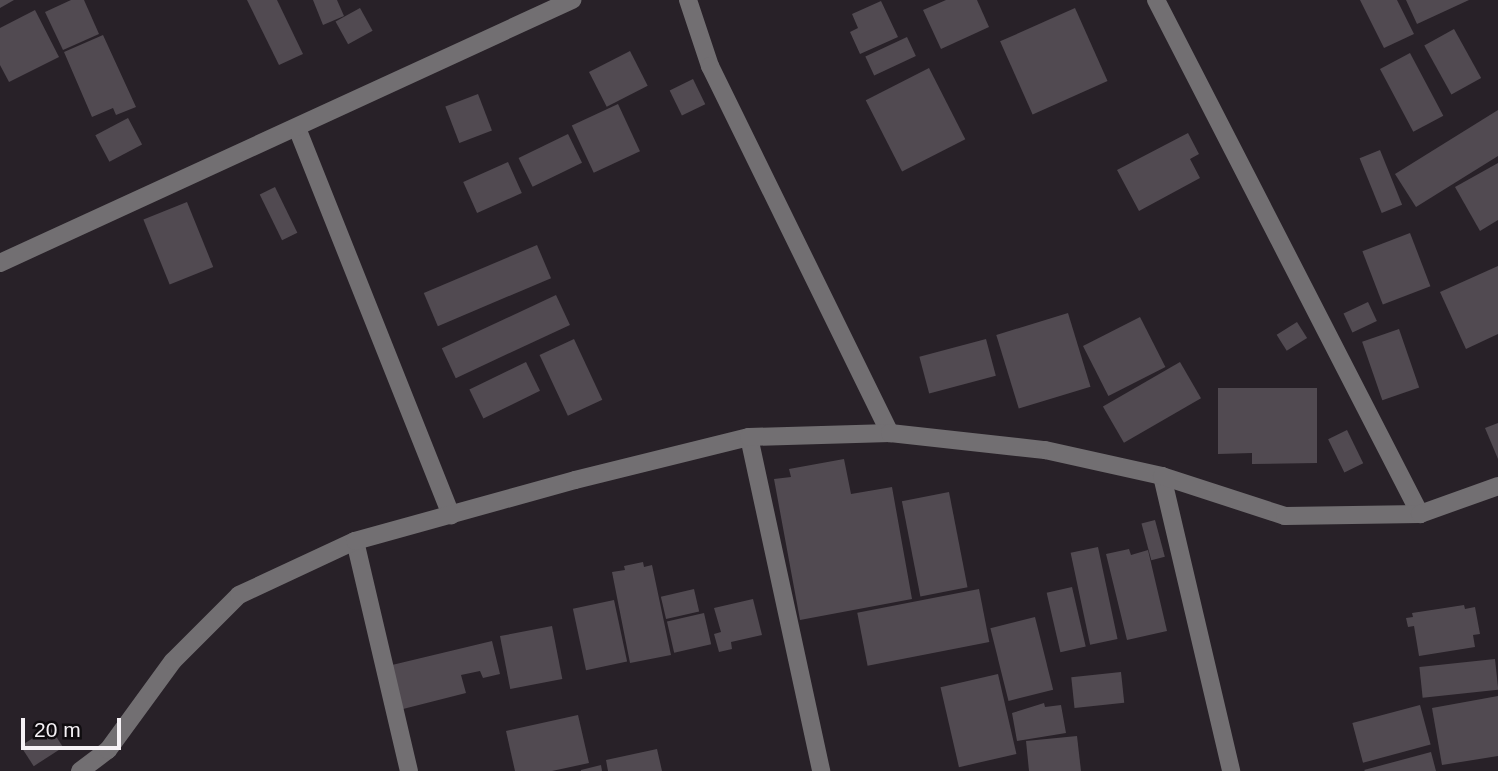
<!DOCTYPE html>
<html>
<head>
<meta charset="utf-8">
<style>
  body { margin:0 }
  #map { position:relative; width:1498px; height:771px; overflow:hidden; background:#282128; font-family:Helvetica,sans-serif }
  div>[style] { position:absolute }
  .building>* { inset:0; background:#514a51; transform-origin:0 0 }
  .street>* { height:18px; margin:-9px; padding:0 9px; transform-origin:9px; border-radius:9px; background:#726f72 }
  span { translate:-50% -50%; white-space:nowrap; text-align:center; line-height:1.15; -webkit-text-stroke:7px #0f0c0f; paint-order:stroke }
  .scale { position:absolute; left:21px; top:718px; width:100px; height:32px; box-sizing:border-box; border:4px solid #f6f2f6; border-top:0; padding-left:9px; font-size:21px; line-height:24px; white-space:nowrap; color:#f6f2f6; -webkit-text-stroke:5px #0f0c0f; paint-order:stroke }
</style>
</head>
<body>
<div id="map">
  <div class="building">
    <div style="clip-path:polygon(0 0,14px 0,0 8px)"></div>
    <div style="clip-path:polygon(71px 0,84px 0,99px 34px,63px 50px,45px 12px)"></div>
    <div style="clip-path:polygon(247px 0,277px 0,303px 54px,279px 65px)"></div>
    <div style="clip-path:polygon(313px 0,337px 0,344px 16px,323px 25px)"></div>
    <div style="clip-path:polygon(946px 0,977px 0,989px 27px,941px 49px,923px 10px)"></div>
    <div style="clip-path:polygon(1360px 0,1397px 0,1414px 34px,1384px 48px)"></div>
    <div style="clip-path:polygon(1406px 0,1469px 0,1417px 24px)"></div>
    <div style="clip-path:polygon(881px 1px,898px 37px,860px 54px,850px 32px,858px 28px,852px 14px)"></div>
    <div style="left:360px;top:8px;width:26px;height:28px;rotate:61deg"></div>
    <div style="left:1075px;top:8px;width:80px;height:82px;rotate:66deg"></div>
    <div style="clip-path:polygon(35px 10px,59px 57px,9px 82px,0 65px,0 28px)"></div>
    <div style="left:1454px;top:29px;width:56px;height:34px;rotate:61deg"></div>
    <div style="clip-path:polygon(103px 35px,136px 107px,116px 115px,113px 108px,92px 117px,64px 52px)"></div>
    <div style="left:907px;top:37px;width:21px;height:46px;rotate:65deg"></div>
    <div style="left:630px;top:51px;width:39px;height:46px;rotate:63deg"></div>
    <div style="left:1410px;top:53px;width:71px;height:34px;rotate:62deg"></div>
    <div style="left:929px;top:68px;width:80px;height:71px;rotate:63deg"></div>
    <div style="left:693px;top:79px;width:28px;height:26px;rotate:64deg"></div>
    <div style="left:478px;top:94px;width:39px;height:35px;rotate:69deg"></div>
    <div style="left:618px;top:104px;width:52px;height:51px;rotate:65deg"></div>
    <div style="clip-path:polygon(1498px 110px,1498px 156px,1416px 207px,1395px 174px)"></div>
    <div style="left:128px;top:118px;width:30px;height:37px;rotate:62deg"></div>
    <div style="clip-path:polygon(1188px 133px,1199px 154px,1190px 159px,1200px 178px,1139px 211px,1117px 170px)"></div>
    <div style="left:568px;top:134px;width:32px;height:55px;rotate:64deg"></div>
    <div style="left:1380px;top:150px;width:59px;height:22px;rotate:68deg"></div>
    <div style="left:508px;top:162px;width:34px;height:49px;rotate:66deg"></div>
    <div style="clip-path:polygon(1498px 163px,1498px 220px,1480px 231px,1455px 187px)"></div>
    <div style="left:275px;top:187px;width:51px;height:17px;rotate:64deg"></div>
    <div style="left:187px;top:202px;width:70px;height:47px;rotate:68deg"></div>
    <div style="left:1410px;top:233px;width:57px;height:51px;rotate:69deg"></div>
    <div style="left:537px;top:245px;width:36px;height:123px;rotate:67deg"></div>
    <div style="clip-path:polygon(1498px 266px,1498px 334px,1466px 349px,1440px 292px)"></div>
    <div style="left:556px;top:295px;width:33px;height:126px;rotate:65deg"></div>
    <div style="left:1368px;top:302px;width:21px;height:27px;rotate:65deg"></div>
    <div style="left:1068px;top:313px;width:77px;height:75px;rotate:73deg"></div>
    <div style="left:1140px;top:317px;width:56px;height:64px;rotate:63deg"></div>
    <div style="left:1297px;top:322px;width:19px;height:24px;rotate:58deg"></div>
    <div style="left:1399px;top:329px;width:62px;height:39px;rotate:71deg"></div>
    <div style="left:574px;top:339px;width:67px;height:38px;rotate:65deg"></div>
    <div style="left:986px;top:339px;width:38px;height:69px;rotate:75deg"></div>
    <div style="left:526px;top:362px;width:32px;height:63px;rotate:64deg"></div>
    <div style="left:1180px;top:362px;width:42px;height:89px;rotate:60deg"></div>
    <div style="clip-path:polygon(1218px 388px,1317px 388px,1317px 463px,1252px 464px,1252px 453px,1218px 454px)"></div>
    <div style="clip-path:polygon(1498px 423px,1498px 459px,1485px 428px)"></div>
    <div style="left:1347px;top:430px;width:37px;height:21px;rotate:64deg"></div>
    <div style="clip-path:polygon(844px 459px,851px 494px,892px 487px,912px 599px,800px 620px,774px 479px,791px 477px,789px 469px)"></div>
    <div style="left:949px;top:492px;width:97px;height:48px;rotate:79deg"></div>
    <div style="left:1155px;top:520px;width:38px;height:14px;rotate:75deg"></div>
    <div style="left:1098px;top:547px;width:94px;height:28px;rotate:78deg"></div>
    <div style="clip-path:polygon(1129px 549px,1131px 555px,1148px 550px,1167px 631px,1127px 640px,1106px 554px)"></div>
    <div style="clip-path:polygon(643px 562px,644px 567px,652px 565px,671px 655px,630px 663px,612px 572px,625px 570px,624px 566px)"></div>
    <div style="left:1072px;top:587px;width:61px;height:26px;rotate:77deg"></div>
    <div style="left:694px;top:589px;width:23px;height:34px;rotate:77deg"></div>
    <div style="left:979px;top:589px;width:54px;height:124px;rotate:79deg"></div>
    <div style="clip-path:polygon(753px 599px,762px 635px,731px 642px,732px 649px,719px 652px,714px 634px,721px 632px,714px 608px)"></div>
    <div style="left:614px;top:600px;width:63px;height:42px;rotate:78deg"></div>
    <div style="clip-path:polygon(1464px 605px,1465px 609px,1475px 607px,1480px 634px,1473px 635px,1475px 647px,1419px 656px,1414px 626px,1408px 627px,1406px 618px,1413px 617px,1412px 613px)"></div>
    <div style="left:704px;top:613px;width:32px;height:38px;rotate:77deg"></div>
    <div style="left:1035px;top:617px;width:75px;height:46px;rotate:76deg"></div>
    <div style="left:552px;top:626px;width:54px;height:53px;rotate:79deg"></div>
    <div style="clip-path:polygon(492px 641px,500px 674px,483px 678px,480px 671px,461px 675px,466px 693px,403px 709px,392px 665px)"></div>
    <div style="left:1495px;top:659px;width:31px;height:76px;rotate:84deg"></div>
    <div style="left:1121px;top:672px;width:31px;height:50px;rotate:84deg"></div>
    <div style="left:998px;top:674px;width:82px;height:59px;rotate:77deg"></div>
    <div style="clip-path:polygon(1498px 696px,1498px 756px,1442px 765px,1432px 708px)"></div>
    <div style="clip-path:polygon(1044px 703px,1045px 707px,1061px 705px,1066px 733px,1017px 741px,1012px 713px)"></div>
    <div style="left:1420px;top:705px;width:41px;height:70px;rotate:75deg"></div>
    <div style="clip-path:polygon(578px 715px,589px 763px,552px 771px,515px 771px,506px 731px)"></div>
    <div style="left:50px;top:727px;width:24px;height:35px;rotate:57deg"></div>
    <div style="clip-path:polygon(1077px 736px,1081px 771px,1029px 771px,1026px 741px)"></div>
    <div style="clip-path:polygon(657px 749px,662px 771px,608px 771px,606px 760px)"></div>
    <div style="clip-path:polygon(1431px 752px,1436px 771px,1365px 771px,1364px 770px)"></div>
    <div style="clip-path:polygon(601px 765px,602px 771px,581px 771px,581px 770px)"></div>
  </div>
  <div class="street">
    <div style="left:688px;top:0;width:70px;rotate:71.6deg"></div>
    <div style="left:710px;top:66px;width:409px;rotate:63.9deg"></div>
    <div style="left:1156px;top:0;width:578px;rotate:62.81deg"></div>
    <div style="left:297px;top:128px;width:417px;rotate:68.3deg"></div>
    <div style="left:0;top:263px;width:630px;rotate:-24.69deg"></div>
    <div style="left:749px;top:437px;width:342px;rotate:77.8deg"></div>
    <div style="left:1162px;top:476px;width:303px;rotate:76.8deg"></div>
    <div style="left:355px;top:541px;width:236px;rotate:76.8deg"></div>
    <div style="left:80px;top:771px;width:35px;rotate:-37deg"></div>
    <div style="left:108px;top:750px;width:110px;rotate:-53.9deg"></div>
    <div style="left:173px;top:661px;width:93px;rotate:-45deg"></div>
    <div style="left:239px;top:595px;width:128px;rotate:-25deg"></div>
    <div style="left:355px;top:541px;width:228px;rotate:-15.5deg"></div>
    <div style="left:575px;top:480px;width:179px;rotate:-13.9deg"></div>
    <div style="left:749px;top:437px;width:141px;rotate:-1.6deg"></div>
    <div style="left:890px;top:433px;width:156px;rotate:6.3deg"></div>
    <div style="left:1045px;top:450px;width:120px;rotate:12.5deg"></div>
    <div style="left:1162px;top:476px;width:129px;rotate:18deg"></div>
    <div style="left:1285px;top:516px;width:135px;rotate:-0.8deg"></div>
    <div style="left:1420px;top:514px;width:83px;rotate:-19.7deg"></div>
  </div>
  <div class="scale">20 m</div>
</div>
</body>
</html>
